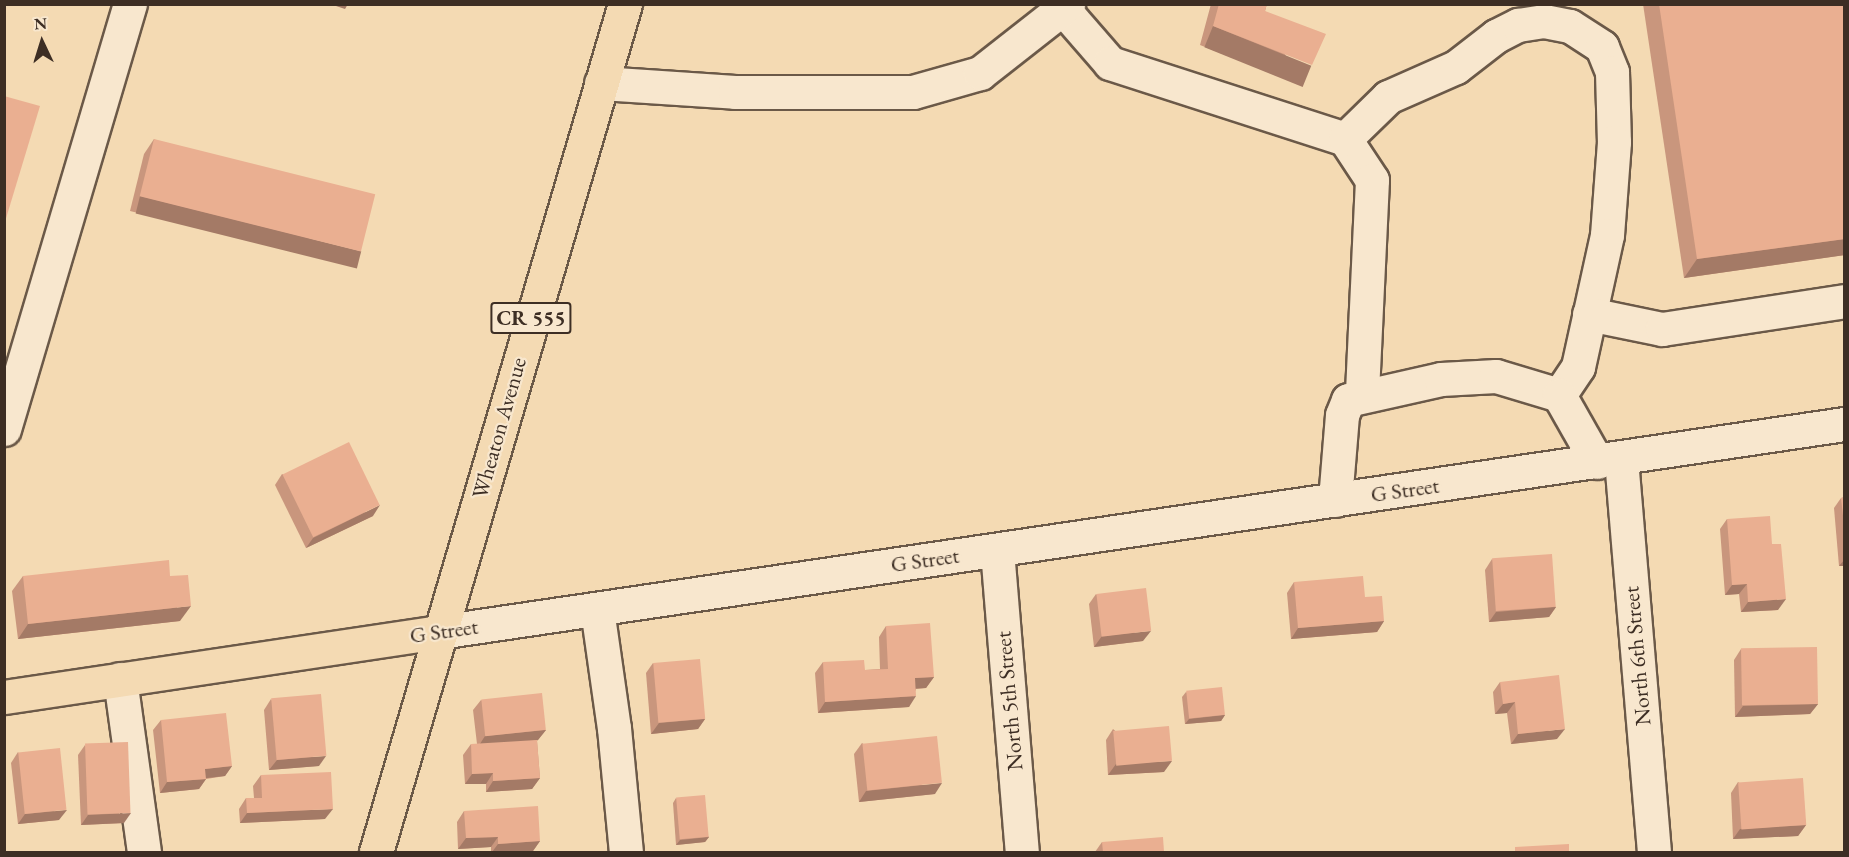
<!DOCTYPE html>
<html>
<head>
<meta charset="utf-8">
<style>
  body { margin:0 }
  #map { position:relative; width:1849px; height:857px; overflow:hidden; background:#f4dab3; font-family:"EB Garamond",serif }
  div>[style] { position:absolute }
  .roads { filter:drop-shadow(2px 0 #6b5948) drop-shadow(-2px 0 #6b5948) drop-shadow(0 2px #6b5948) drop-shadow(0 -2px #6b5948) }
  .minor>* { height:33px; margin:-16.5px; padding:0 16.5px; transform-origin:16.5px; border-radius:16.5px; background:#f8e7ce }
  .major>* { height:33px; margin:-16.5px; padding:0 16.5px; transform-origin:16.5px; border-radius:16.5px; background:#f4dab3 }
  .wall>* { inset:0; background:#c9967d }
  .shaded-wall>* { inset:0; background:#a47a66; transform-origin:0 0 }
  .building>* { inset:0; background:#eaaf91; transform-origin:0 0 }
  span { translate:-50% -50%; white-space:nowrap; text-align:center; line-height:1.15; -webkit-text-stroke:4.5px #f8e7ce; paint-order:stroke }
  .shield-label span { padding:2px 4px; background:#f8e7ce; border:2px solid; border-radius:4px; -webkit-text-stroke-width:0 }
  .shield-label { font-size:21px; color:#3d2e24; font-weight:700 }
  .street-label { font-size:22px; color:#3d2e24 }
  .frame { position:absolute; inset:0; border:6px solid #3d2e24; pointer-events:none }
  .north { position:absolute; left:12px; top:12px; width:60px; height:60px; -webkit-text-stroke:4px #f8e7ce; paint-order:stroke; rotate:356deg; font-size:16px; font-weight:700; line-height:24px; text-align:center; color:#3d2e24 }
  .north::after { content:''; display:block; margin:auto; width:21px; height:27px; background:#3d2e24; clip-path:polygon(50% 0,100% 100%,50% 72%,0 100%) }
</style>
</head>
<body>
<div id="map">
  <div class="roads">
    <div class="minor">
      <div style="left:1064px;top:10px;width:70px;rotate:49deg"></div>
      <div style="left:1110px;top:63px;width:247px;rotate:17.9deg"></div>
      <div style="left:1345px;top:139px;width:49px;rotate:56.6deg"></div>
      <div style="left:1372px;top:180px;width:216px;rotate:92.7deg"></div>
      <div style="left:601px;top:83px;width:134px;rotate:3.8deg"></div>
      <div style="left:735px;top:92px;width:178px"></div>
      <div style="left:913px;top:92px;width:70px;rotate:-15.8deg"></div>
      <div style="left:980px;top:73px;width:112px;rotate:-38.1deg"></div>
      <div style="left:1345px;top:139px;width:60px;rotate:-44.3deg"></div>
      <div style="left:1388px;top:97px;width:74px;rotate:-23.8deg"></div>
      <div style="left:1456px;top:67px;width:51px;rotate:-37.8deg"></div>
      <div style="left:1496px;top:36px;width:25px;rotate:-27deg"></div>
      <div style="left:1518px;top:25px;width:26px;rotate:-9deg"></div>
      <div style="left:1544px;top:21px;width:26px;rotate:11deg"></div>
      <div style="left:1570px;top:26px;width:38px;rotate:33deg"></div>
      <div style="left:1602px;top:47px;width:27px;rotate:68deg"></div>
      <div style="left:1612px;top:72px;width:70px;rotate:88.4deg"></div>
      <div style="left:1614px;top:142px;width:93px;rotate:94.3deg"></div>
      <div style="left:1607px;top:235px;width:135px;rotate:102.4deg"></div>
      <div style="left:1578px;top:367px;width:34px;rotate:124deg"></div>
      <div style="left:1589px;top:314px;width:75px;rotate:11.6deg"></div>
      <div style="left:1662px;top:329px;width:184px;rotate:-8.7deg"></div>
      <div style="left:4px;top:429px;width:443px;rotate:-73.5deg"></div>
      <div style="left:1621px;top:459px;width:394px;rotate:85.2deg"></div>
      <div style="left:1335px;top:500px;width:85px;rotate:-85.3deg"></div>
      <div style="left:1342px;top:415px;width:16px;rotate:-68deg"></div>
      <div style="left:1348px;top:400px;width:95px;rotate:-12.7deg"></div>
      <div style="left:1441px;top:379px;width:55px;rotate:-3.1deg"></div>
      <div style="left:1496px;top:376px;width:66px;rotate:16.8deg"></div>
      <div style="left:1559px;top:395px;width:77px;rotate:60.4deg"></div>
      <div style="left:997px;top:550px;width:303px;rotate:85.3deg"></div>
      <div style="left:597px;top:609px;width:120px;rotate:81.9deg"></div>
      <div style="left:614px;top:728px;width:125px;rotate:84.5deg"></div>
      <div style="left:439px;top:632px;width:1420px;rotate:-8.42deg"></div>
      <div style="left:120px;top:679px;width:175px;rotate:82.1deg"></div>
    </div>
    <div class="major">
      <div style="left:4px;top:697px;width:440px;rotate:-8.5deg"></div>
      <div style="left:376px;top:852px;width:884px;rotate:-73.64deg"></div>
    </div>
  </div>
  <div class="wall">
    <div style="clip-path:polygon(1211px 4px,1267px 4px,1265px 11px,1299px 84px,1200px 45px)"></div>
    <div style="clip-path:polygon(1643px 4px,1845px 4px,1845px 255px,1684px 278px)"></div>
    <div style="clip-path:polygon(154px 139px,351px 265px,130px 211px,144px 154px)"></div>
    <div style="clip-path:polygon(282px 474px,373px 516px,306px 548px,275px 485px)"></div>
    <div style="clip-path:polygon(1845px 497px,1845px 566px,1839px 566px,1834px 508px,1841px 498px)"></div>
    <div style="clip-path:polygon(1727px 519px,1772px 544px,1778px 610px,1741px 612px,1739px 594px,1725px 595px,1720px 529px)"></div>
    <div style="clip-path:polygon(1492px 559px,1556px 607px,1549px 617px,1489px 622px,1485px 570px)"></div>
    <div style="clip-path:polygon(23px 576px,170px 576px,180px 621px,18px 639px,12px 591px)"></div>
    <div style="clip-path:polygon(1294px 582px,1365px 597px,1384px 621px,1377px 632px,1291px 639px,1287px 593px)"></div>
    <div style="clip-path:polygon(1096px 594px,1143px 641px,1094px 647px,1089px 604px)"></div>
    <div style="clip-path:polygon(886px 626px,934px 677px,926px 688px,916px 689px,909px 707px,818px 713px,815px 673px,823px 662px,865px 670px,880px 669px,879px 637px)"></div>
    <div style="clip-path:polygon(1741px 649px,1818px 704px,1810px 714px,1735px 717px,1734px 660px)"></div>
    <div style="clip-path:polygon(653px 663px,705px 719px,698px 729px,651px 734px,646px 673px)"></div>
    <div style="clip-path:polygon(1500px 682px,1557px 739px,1511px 744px,1507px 713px,1495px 714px,1493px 692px)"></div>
    <div style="clip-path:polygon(1186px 692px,1225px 715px,1221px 721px,1185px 724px,1182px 697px)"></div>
    <div style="clip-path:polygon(271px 699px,319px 766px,269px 770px,264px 710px)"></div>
    <div style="clip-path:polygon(481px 700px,546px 730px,537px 741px,540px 778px,532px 789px,486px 792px,486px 784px,465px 784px,463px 755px,471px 744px,477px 744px,473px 710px)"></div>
    <div style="clip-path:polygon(161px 720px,232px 766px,225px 776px,206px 779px,199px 789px,160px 793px,153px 730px)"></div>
    <div style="clip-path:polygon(1113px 729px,1164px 772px,1108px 775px,1106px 740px)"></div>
    <div style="clip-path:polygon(862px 743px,935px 794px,859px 802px,854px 754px)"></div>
    <div style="clip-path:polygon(85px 745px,124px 823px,81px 825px,78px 755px)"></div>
    <div style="clip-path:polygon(18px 752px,59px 820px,18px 824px,11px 763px)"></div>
    <div style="clip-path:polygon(261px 775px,325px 819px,240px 823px,239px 809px,246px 798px,254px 798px,253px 786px)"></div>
    <div style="clip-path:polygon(1738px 782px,1806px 825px,1798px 836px,1733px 839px,1731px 793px)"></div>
    <div style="clip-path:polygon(676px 798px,709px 837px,705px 842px,676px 845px,673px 803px)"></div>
    <div style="clip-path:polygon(464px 811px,540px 841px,533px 851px,491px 852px,491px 847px,458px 849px,457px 822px)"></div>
    <div style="clip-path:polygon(1102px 842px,1164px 852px,1095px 852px)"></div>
  </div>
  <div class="shaded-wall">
    <div style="clip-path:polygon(330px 4px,348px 4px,345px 9px)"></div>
    <div style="left:1213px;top:26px;width:106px;height:23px;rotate:22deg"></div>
    <div style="left:140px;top:196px;width:228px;height:18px;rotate:14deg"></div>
    <div style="clip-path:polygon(1845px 239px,1845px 255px,1684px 278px,1697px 259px)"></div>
    <div style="clip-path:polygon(380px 505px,373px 516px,306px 548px,313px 538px)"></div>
    <div style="clip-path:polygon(1845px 559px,1845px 566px,1839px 566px)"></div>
    <div style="clip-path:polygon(1747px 584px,1739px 594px,1725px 595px,1732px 585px)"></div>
    <div style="clip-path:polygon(1786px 599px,1778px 610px,1741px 612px,1748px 602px)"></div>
    <div style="clip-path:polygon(191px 606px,180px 621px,18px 639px,28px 624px)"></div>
    <div style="clip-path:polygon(1556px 607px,1549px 617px,1489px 622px,1496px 612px)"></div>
    <div style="clip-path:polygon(1384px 621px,1377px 632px,1291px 639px,1298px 628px)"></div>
    <div style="clip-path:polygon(1151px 631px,1143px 641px,1094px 647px,1102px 636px)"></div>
    <div style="clip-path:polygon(934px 677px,926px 688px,907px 689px,915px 678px)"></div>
    <div style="clip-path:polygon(916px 696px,909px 707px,818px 713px,825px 702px)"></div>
    <div style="clip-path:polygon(1515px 702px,1507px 713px,1495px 714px,1503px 704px)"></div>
    <div style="clip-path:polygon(1818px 704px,1810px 714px,1735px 717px,1743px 706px)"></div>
    <div style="clip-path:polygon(1225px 715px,1221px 721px,1185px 724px,1189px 719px)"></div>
    <div style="clip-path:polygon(705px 719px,698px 729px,651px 734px,659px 723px)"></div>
    <div style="clip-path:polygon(1565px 729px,1557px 739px,1511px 744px,1518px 734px)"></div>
    <div style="clip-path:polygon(546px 730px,538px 740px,478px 747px,485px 736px)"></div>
    <div style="clip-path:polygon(326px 756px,319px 766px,269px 770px,277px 760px)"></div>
    <div style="clip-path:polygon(1172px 761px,1164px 772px,1108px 775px,1116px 764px)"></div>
    <div style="clip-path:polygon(232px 766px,225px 776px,198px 779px,205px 769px)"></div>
    <div style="clip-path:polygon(493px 773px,486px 784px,465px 784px,472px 774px)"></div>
    <div style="clip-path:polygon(540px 778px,532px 789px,486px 792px,493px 781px)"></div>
    <div style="clip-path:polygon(206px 779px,199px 789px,160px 793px,167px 782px)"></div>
    <div style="clip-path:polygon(942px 783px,935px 794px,859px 802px,866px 791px)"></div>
    <div style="clip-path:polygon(333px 809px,325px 819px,240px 823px,247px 813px)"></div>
    <div style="clip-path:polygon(67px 810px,59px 820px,18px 824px,25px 814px)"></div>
    <div style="clip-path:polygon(131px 813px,124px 823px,81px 825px,88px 815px)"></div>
    <div style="clip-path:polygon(1806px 825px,1798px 836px,1733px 839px,1740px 829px)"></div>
    <div style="clip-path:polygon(498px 837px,491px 847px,458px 849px,466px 838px)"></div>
    <div style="clip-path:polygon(709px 837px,705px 842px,676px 845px,680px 840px)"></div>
    <div style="clip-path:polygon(540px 841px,533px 851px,492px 852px,498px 844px)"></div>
  </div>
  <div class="building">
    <div style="clip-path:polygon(1219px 4px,1267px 4px,1265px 11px,1326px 34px,1312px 65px,1213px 26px)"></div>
    <div style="clip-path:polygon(1659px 4px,1845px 4px,1845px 239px,1697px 259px)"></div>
    <div style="clip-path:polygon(4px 96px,40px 106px,4px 225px)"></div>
    <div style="left:154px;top:139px;width:228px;height:59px;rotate:14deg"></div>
    <div style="left:349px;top:442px;width:70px;height:74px;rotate:64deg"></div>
    <div style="clip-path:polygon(1845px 497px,1845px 533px,1841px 498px)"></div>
    <div style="clip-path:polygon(1770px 516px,1772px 544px,1781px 544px,1786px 599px,1748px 602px,1747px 584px,1732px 585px,1727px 519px)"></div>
    <div style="left:1552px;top:554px;width:53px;height:60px;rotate:86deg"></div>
    <div style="clip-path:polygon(169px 560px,170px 576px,188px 575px,191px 606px,28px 624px,23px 576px)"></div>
    <div style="clip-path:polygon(1363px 576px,1365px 597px,1382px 596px,1384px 621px,1298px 628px,1294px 582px)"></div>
    <div style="left:1146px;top:588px;width:43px;height:50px;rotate:83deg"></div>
    <div style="clip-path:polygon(930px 623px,934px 677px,915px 678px,916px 696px,825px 702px,823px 662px,864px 660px,865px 670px,888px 669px,886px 626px)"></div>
    <div style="left:1817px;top:647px;width:57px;height:76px;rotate:89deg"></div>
    <div style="left:700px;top:659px;width:60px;height:47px;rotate:85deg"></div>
    <div style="clip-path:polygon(1559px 675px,1565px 729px,1518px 734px,1515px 702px,1503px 704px,1500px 682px)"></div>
    <div style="left:1222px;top:687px;width:28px;height:36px;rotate:84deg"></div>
    <div style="left:542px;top:693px;width:37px;height:61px;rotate:84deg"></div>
    <div style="left:321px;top:694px;width:62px;height:50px;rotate:85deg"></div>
    <div style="clip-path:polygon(226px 713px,232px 766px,205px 769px,206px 779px,167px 782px,161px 720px)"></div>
    <div style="left:1169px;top:726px;width:35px;height:56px;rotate:85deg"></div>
    <div style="left:937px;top:736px;width:47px;height:75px;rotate:84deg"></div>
    <div style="clip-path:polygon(537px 740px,540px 778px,493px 781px,493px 773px,472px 774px,471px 744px)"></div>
    <div style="left:128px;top:742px;width:71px;height:43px;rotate:88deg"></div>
    <div style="left:60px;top:748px;width:62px;height:42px;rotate:84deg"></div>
    <div style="clip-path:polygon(331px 772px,333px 809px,247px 813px,246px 798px,262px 798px,261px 775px)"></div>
    <div style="left:1803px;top:778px;width:47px;height:65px;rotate:86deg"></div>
    <div style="left:705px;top:795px;width:42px;height:29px;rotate:85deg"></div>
    <div style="clip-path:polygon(538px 806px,540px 841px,498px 844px,498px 837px,466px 838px,464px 811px)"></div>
    <div style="clip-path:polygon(1163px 837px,1164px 852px,1103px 852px,1102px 842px)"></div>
    <div style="clip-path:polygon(1569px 844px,1569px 852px,1515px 852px,1515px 847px)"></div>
  </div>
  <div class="shield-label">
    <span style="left:531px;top:318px">CR 555</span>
  </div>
  <div class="street-label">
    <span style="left:499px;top:428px;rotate:-74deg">Wheaton Avenue</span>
    <span style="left:1405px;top:490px;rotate:-8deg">G Street</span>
    <span style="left:925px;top:560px;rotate:-8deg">G Street</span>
    <span style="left:444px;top:631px;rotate:-8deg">G Street</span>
    <span style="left:1637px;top:656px;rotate:-95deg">North 6th Street</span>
    <span style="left:1009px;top:701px;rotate:-95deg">North 5th Street</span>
  </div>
  <div class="frame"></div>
  <div class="north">N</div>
</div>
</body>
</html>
